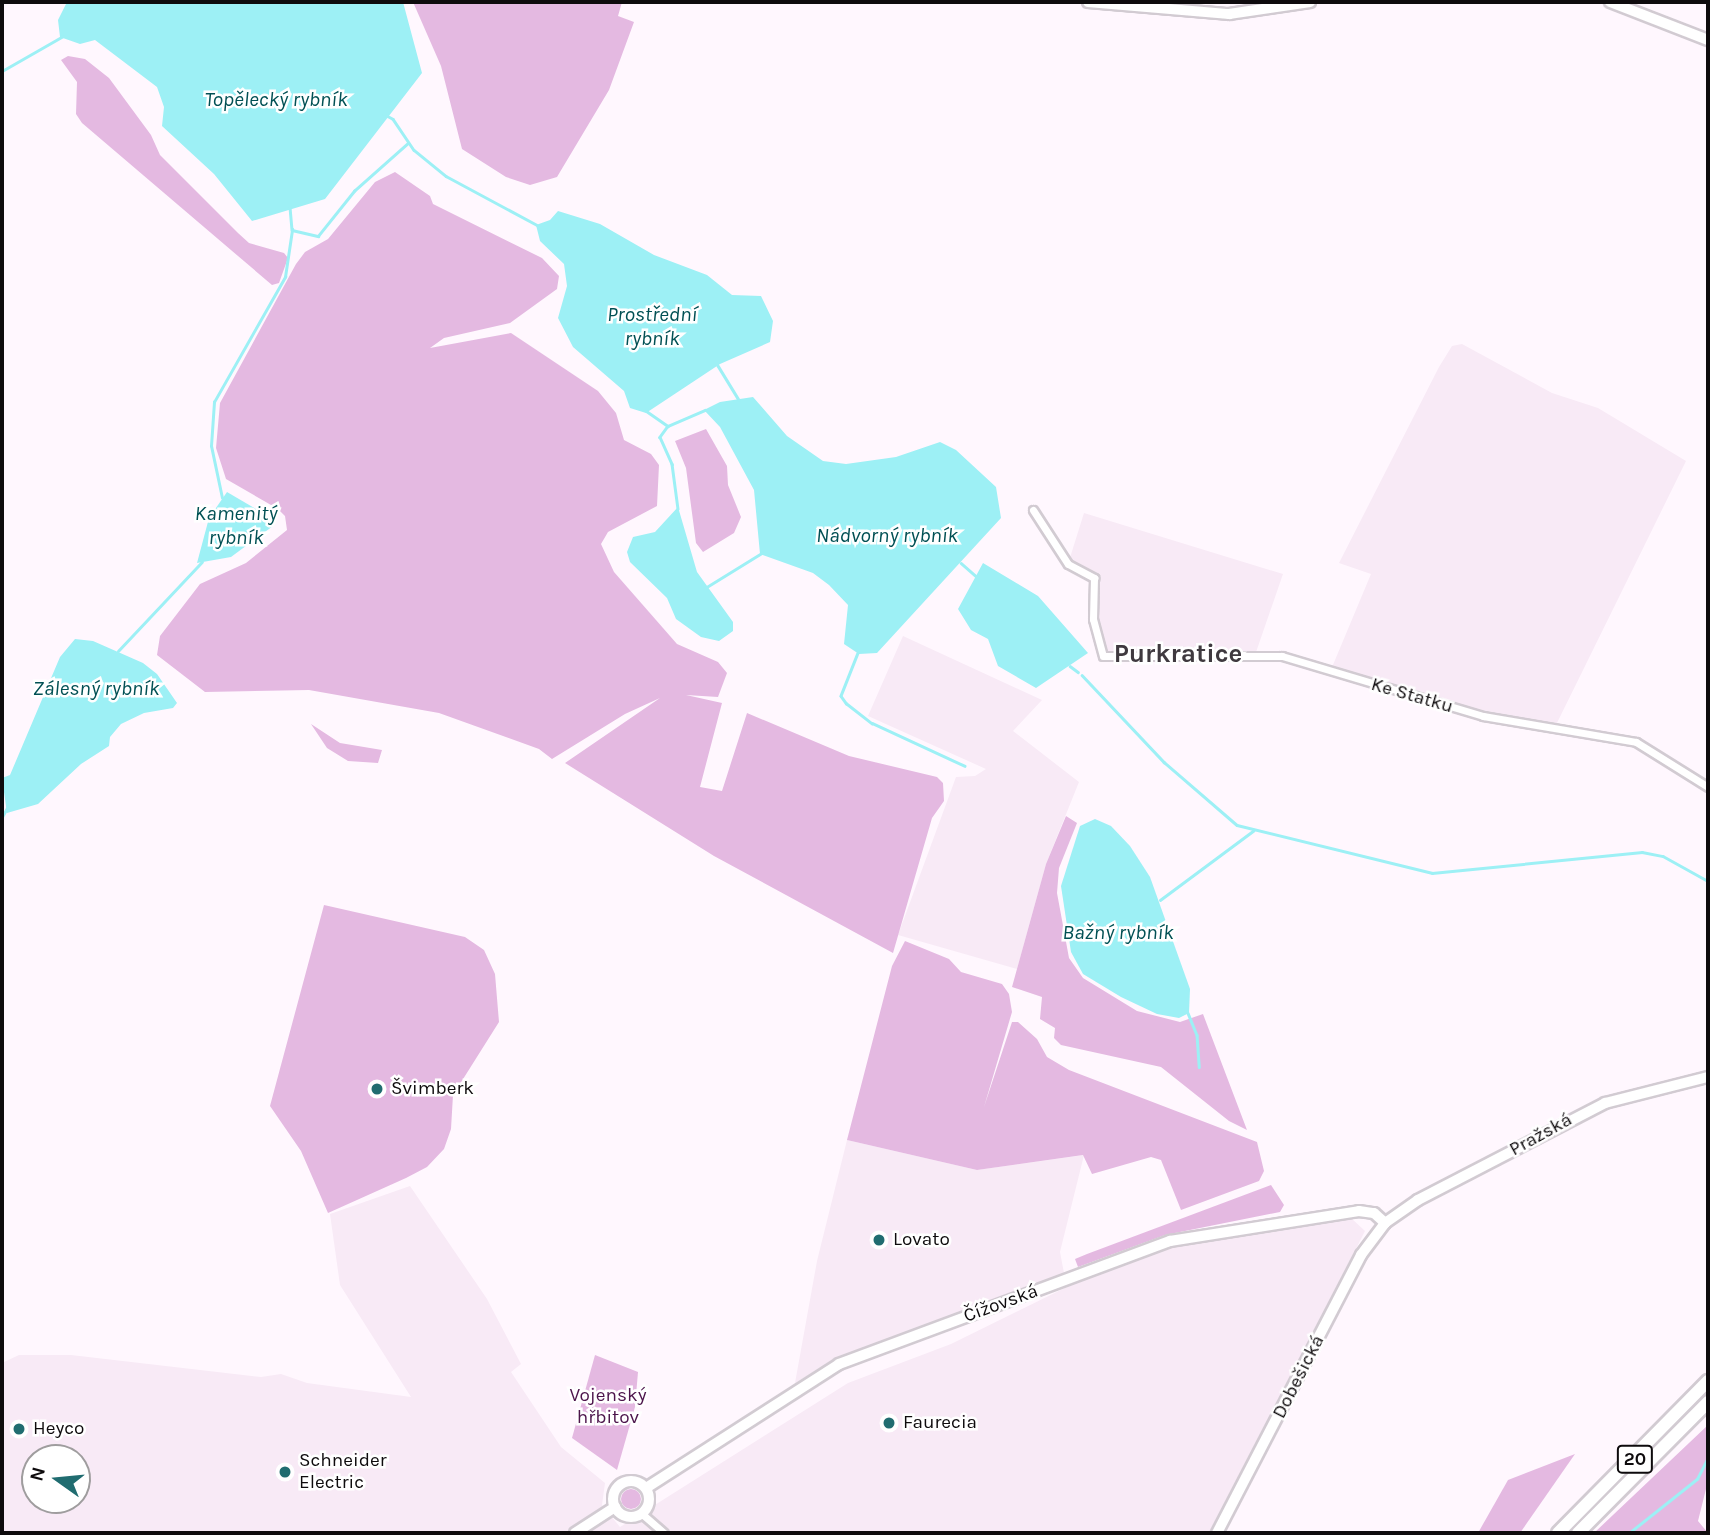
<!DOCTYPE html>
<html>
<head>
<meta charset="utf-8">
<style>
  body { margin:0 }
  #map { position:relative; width:1710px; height:1535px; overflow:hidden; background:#fff7fe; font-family:Karla,sans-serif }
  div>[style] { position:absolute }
  .built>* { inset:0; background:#f8eaf6 }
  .green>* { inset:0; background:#e4b9e1 }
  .round { border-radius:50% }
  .water>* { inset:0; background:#9df0f5 }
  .stream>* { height:2.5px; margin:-1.25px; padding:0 1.25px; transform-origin:1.25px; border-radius:1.25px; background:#9df0f5 }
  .roads { filter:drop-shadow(2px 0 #d2cbd2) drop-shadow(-2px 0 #d2cbd2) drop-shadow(0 2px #d2cbd2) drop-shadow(0 -2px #d2cbd2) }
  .street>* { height:7px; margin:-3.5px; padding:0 3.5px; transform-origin:3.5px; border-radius:3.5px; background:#fff }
  .secondary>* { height:10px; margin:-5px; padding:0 5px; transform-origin:5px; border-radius:5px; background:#fff }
  .secondary>.ring { margin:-5px; padding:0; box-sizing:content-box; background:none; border:10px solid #fff; border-radius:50% }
  .highway>* { height:12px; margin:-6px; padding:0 6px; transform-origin:6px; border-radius:6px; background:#fff }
  .dots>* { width:19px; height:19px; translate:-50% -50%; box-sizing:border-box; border:4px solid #fff; border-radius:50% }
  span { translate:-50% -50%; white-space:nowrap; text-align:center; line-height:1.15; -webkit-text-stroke:5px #fff; paint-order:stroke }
  .shield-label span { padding:2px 5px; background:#fff; border:2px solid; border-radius:5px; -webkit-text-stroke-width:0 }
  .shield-label { font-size:18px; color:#0e0b0d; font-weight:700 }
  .street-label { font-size:19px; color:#0e0b0d }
  .poi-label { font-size:19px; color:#0e0b0d }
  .left { translate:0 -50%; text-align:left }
  .park-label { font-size:19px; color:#4c144b }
  .water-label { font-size:21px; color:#015054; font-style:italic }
  .district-label { font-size:26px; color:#3f393f; font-weight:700 }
  .frame { position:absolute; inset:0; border:4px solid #0e0b0d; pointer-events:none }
  .north { position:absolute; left:21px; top:1444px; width:70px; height:70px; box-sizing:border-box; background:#fff; border:2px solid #9f9d9e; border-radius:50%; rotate:285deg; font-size:19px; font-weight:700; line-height:28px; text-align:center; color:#0e0b0d }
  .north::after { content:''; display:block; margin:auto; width:24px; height:32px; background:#206c70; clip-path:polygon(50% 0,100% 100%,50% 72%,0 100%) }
</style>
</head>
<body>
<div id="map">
  <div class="built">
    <div style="clip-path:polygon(1462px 344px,1552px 393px,1598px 408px,1686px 461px,1554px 729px,1483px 716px,1330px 672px,1371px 574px,1339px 563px,1439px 367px,1452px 346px)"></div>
    <div style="clip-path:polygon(1084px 513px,1283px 574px,1254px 658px,1103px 656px,1092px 584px,1068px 564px)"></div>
    <div style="clip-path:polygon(903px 636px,1042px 700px,1013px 731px,1079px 782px,1046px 864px,1017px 969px,898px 935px,956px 777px,975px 776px,986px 769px,868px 716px)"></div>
    <div style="clip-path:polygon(847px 1140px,977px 1170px,1084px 1155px,1060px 1252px,1064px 1273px,839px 1357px,795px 1383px,817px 1261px)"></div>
    <div style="clip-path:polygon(evenodd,410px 1186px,487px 1299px,521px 1364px,511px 1372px,561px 1447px,605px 1483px,602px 1505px,620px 1527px,848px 1383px,951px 1344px,1077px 1282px,1171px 1247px,1350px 1217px,1365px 1231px,1212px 1533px,2px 1533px,2px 1363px,19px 1355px,71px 1355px,261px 1377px,281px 1374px,307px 1383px,411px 1397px,340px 1285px,330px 1214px,410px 1186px,35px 1458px,77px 1458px,77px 1500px,35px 1500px,35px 1458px)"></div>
  </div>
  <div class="green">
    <div style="clip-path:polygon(413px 2px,622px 2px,618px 16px,634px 22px,609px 90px,557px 177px,530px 185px,506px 177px,462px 149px,441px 66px)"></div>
    <div style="clip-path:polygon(68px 56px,85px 59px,109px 78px,151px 135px,160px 155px,238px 233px,249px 243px,284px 253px,288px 258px,279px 283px,272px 285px,82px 123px,76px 114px,77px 82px,61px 60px)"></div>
    <div style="clip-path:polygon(395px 172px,430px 196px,433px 204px,542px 258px,559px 276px,557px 289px,510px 323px,444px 338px,430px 348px,511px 333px,598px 391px,616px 413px,624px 440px,651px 454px,659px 465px,657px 506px,608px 532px,601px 544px,614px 572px,677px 644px,718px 662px,727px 673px,718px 697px,686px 695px,722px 703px,700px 787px,722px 791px,747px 713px,849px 756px,937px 777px,943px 783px,944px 801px,932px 818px,893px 953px,714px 856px,565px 763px,660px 698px,625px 714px,552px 759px,539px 749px,439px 713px,309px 690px,205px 692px,157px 655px,160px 636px,200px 584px,246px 563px,287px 530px,285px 516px,278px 509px,226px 479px,216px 448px,220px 403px,296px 264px,305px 252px,328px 239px,375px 182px)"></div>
    <div style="clip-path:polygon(706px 429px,727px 466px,728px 485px,741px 517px,734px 533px,703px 552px,696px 543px,686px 468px,675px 441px)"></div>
    <div style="clip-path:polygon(311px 724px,340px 743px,382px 750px,378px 763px,348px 761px,327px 748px)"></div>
    <div style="clip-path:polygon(1066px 816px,1077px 823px,1059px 868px,1057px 893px,1069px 958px,1083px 978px,1137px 1011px,1180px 1022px,1203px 1014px,1247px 1130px,1229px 1121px,1161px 1067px,1061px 1045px,1054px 1038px,1055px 1028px,1040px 1019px,1042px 997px,1012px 987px,1046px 864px)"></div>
    <div style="clip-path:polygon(324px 905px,465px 937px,484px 950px,495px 974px,499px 1022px,453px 1095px,451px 1129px,444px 1149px,427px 1167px,406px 1178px,328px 1213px,301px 1151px,270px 1106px)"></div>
    <div style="clip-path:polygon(905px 941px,949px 959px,961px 972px,1002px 984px,1009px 994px,1012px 1012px,984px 1107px,1012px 1022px,1018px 1022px,1037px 1039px,1047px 1057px,1069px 1070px,1257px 1142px,1264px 1171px,1259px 1181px,1181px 1210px,1161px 1160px,1151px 1157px,1092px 1174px,1083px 1155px,977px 1170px,847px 1140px,892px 966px)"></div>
    <div style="clip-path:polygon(1271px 1185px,1284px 1205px,1280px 1212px,1165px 1235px,1078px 1267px,1075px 1259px,1087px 1254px)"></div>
    <div style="clip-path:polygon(595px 1355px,638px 1372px,635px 1407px,617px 1470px,572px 1438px)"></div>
    <div style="clip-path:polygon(1708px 1425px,1708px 1481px,1698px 1521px,1708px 1533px,1594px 1533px)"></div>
    <div style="clip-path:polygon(1575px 1454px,1520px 1533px,1478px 1533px,1508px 1480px)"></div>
    <div class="round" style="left:621px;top:1489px;width:20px;height:20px"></div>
  </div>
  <div class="water">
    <div style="clip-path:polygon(67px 2px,403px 2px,422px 73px,325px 199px,252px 221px,214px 174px,162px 126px,164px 107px,157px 87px,95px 40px,80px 44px,60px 37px,58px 20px)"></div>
    <div style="clip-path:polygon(558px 211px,600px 224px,654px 255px,707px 275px,732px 295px,761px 296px,773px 321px,770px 342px,720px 364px,646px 413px,630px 408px,624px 391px,573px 347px,558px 318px,567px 286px,564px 264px,540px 241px,536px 225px,550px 220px)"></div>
    <div style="clip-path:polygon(753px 397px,787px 436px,823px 461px,846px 464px,896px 457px,940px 442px,956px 450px,996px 487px,1001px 518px,877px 653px,859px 654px,844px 644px,848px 605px,829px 585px,813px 573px,760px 554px,754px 490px,720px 427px,704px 410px,720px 402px)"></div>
    <div style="clip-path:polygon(227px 492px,261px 512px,273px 526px,231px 557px,197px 563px,209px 518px)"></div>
    <div style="clip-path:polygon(678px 507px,697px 572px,733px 622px,733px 631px,719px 641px,701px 637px,676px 619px,667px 598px,630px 562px,627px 552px,633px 537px,655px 532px)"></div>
    <div style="clip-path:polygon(983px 563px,1038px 596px,1088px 653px,1036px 688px,998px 666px,988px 639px,971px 630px,958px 609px)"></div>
    <div style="clip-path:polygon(75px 639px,93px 641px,143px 663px,157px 674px,177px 703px,173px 708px,144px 713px,121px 724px,110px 737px,109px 746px,81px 764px,38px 804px,7px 813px,2px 778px,10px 775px,60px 657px)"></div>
    <div style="clip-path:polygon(1095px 819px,1111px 826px,1130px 846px,1150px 877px,1190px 989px,1189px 1013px,1179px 1018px,1157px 1014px,1121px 997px,1083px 974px,1071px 952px,1061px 886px,1080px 826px)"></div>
  </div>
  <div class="stream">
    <div style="left:2px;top:71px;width:70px;rotate:-29.8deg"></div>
    <div style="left:384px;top:114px;width:10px;rotate:29deg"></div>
    <div style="left:393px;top:119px;width:37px;rotate:56deg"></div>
    <div style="left:414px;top:150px;width:41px;rotate:39.1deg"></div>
    <div style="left:446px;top:176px;width:103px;rotate:28.3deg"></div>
    <div style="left:290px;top:207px;width:23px;rotate:85deg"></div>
    <div style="left:292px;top:230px;width:27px;rotate:13deg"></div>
    <div style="left:318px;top:236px;width:58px;rotate:-51.3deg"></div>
    <div style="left:354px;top:191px;width:71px;rotate:-41.6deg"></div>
    <div style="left:717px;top:364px;width:42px;rotate:58.6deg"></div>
    <div style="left:645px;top:410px;width:28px;rotate:35deg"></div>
    <div style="left:668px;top:426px;width:40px;rotate:-23.4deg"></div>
    <div style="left:668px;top:426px;width:14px;rotate:126deg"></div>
    <div style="left:660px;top:437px;width:30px;rotate:66deg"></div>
    <div style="left:672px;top:464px;width:45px;rotate:82.4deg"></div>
    <div style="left:222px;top:498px;width:53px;rotate:-101.9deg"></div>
    <div style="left:211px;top:446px;width:44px;rotate:-86.1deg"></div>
    <div style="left:214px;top:402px;width:144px;rotate:-60.4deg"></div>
    <div style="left:285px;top:277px;width:48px;rotate:-81.5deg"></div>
    <div style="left:961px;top:563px;width:21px;rotate:41deg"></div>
    <div style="left:705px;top:588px;width:67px;rotate:-31.6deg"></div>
    <div style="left:118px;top:651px;width:122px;rotate:-46.7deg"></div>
    <div style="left:858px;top:653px;width:46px;rotate:111.6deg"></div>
    <div style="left:841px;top:696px;width:9px;rotate:54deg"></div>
    <div style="left:846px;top:703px;width:33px;rotate:38deg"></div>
    <div style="left:872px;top:723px;width:102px;rotate:24.8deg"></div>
    <div style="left:1070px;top:666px;width:10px;rotate:37deg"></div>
    <div style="left:1082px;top:675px;width:120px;rotate:46.7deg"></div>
    <div style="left:1164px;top:762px;width:96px;rotate:40.8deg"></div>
    <div style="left:1237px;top:825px;width:201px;rotate:13.8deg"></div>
    <div style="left:1432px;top:873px;width:211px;rotate:-5.7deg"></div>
    <div style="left:1642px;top:852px;width:21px;rotate:11deg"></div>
    <div style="left:1663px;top:856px;width:51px;rotate:29.1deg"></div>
    <div style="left:2px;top:817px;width:10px;rotate:-61deg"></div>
    <div style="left:1160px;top:900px;width:116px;rotate:-36.6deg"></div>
    <div style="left:1188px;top:1013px;width:24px;rotate:68deg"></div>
    <div style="left:1197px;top:1035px;width:32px;rotate:86deg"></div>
    <div style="left:1629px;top:1533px;width:87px;rotate:-38.5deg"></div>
    <div style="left:1697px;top:1479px;width:25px;rotate:-63deg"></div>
  </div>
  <div class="roads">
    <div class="street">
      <div style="left:1033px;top:510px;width:64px;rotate:57.1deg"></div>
      <div style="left:1068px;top:564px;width:30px;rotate:28deg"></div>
      <div style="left:1094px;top:578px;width:41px;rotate:91.4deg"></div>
      <div style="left:1093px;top:619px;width:38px;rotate:75deg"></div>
      <div style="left:1103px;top:656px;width:179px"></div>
      <div style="left:1282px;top:656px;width:210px;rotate:16.6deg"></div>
      <div style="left:1483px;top:716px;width:155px;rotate:9.6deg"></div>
      <div style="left:1636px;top:742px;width:85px;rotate:32deg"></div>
      <div style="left:641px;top:1513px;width:30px;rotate:41deg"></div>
    </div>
    <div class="secondary">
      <div style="left:1088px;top:2px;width:142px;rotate:4.9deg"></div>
      <div style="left:1229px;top:14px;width:82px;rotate:-8.4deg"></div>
      <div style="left:1610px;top:2px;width:105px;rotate:21.2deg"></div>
      <div class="ring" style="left:613px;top:1481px;width:26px;height:26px"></div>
      <div style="left:646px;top:1488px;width:229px;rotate:-32.7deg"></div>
      <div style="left:839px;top:1364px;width:353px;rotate:-20.4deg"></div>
      <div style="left:1170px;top:1241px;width:191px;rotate:-9deg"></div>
      <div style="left:1359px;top:1211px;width:15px;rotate:8deg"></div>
      <div style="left:1374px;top:1213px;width:15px;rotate:42deg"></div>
      <div style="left:575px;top:1533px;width:48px;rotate:-33deg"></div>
      <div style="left:1217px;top:1533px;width:313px;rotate:-62.6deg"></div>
      <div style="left:1361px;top:1255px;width:40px;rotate:-53deg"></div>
      <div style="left:1385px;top:1223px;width:40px;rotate:-34.9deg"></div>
      <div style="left:1418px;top:1200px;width:211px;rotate:-27.4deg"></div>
      <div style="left:1605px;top:1103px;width:106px;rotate:-14.2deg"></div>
    </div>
    <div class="highway">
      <div style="left:1558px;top:1533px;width:214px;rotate:-45.4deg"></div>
      <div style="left:1578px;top:1533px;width:185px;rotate:-45.2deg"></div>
    </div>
  </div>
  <div class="dots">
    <div style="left:377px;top:1089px;background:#206c70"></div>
    <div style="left:879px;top:1240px;background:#206c70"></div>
    <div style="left:889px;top:1423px;background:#206c70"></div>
    <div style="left:19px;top:1429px;background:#206c70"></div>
    <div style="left:285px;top:1472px;background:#206c70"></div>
  </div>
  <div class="shield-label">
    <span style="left:1635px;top:1459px">20</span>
  </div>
  <div class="street-label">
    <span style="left:1412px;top:696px;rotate:16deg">Ke Statku</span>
    <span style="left:1541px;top:1135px;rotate:-29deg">Pražská</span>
    <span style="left:1001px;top:1304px;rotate:-20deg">Čížovská</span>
    <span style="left:1299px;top:1377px;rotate:-63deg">Dobešická</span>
  </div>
  <div class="poi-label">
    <span class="left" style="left:391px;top:1089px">Švimberk</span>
    <span class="left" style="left:893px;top:1240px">Lovato</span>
    <span class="left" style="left:903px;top:1423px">Faurecia</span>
    <span class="left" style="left:33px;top:1429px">Heyco</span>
    <span class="left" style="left:299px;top:1472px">Schneider<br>Electric</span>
  </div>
  <div class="park-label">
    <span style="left:608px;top:1407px">Vojenský<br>hřbitov</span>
  </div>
  <div class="water-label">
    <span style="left:276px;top:99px">Topělecký rybník</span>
    <span style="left:652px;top:326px">Prostřední<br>rybník</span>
    <span style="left:236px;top:525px">Kamenitý<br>rybník</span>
    <span style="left:887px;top:535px">Nádvorný rybník</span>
    <span style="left:96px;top:688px">Zálesný rybník</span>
    <span style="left:1118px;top:932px">Bažný rybník</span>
  </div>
  <div class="district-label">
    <span style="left:1178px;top:654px">Purkratice</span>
  </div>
  <div class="frame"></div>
  <div class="north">N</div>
</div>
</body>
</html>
